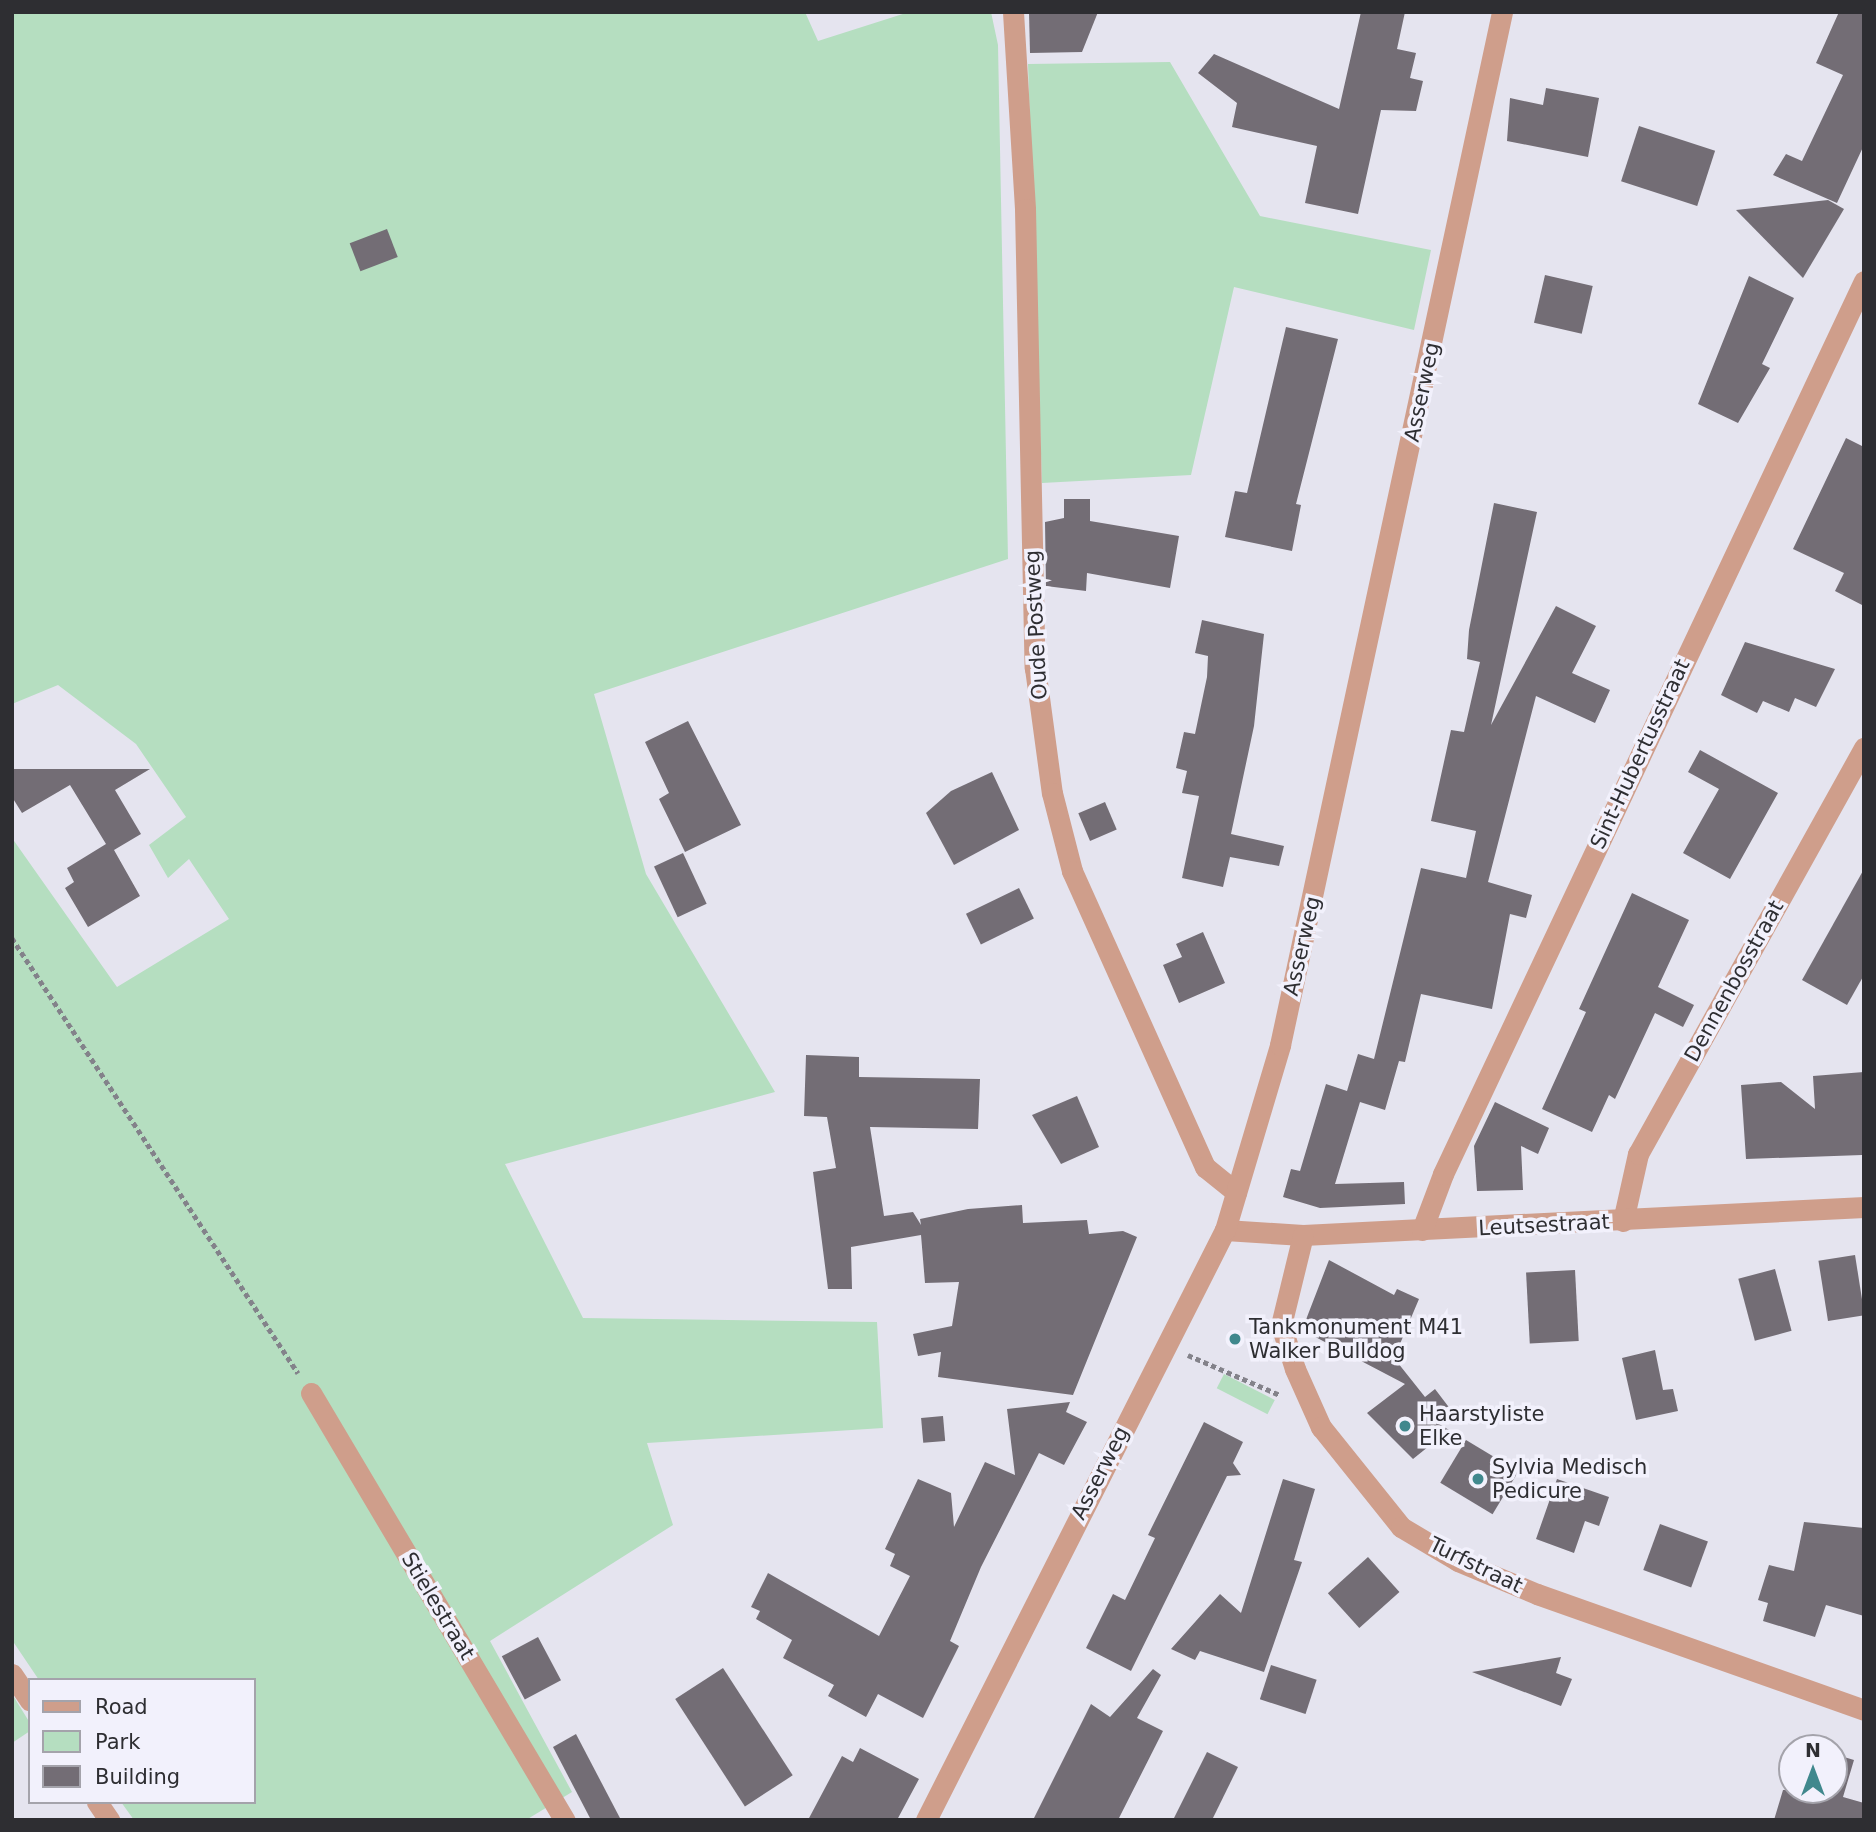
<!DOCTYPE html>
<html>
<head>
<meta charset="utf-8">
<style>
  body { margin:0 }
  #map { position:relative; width:1876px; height:1832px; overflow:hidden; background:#e5e4ef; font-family:"DejaVu Sans",sans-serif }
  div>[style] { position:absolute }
  .green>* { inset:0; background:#b5dec0; transform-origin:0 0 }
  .building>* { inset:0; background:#736d75; transform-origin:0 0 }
  .path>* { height:4.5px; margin-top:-2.25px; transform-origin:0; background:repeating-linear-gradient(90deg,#83828a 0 5px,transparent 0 8.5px) }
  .street>* { height:21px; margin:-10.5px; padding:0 10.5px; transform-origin:10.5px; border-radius:10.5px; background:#cf9e8b }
  .dots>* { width:19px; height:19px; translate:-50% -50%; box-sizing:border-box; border:4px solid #f2f1fc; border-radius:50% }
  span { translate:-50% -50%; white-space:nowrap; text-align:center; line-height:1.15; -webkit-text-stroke:7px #f2f1fc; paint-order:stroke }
  .street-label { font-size:21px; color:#2e2e32 }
  .poi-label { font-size:21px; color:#2e2e32 }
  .left { translate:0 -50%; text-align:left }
  .frame { position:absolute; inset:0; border:14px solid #2e2e32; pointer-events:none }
  .legend { position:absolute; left:28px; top:1678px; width:228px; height:126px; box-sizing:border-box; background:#f2f1fc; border:2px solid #a4a3ab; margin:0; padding:9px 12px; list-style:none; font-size:21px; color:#2e2e32 }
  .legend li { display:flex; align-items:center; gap:14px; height:35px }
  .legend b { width:35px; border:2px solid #a4a3ab }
  .north { position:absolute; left:1778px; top:1734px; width:70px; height:70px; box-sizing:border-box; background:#f2f1fc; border:2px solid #a4a3ab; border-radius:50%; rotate:0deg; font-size:19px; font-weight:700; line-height:28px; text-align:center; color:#2e2e32 }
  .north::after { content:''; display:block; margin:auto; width:24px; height:32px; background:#40888d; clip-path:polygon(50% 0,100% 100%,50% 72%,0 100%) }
</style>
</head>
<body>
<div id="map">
  <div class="green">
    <div style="clip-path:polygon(12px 12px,805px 12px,818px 41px,909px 12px,991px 12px,998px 45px,1008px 559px,594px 694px,646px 874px,775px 1092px,505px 1164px,583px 1318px,877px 1322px,883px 1428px,647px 1443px,673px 1525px,490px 1641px,572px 1792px,526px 1820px,134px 1820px,121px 1802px,254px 1802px,254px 1680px,39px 1680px,12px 1640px,12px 838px,117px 987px,229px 919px,189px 859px,168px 878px,149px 845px,186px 817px,136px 744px,58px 685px,12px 704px)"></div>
    <div style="clip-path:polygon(1170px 62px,1260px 216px,1431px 250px,1414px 330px,1234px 287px,1191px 475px,1042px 483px,1028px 64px)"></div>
    <div style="left:1224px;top:1374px;width:57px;height:16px;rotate:27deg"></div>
    <div style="clip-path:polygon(12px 1694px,30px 1723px,30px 1731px,12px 1743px)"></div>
  </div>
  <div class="building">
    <div style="clip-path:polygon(1029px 12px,1098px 12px,1082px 52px,1030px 53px)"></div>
    <div style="clip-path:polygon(1361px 12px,1405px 12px,1397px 49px,1416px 53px,1410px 78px,1423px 81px,1416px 111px,1381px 110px,1358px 214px,1305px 203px,1317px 146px,1232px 127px,1237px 103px,1198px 73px,1214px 54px,1339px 109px)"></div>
    <div style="clip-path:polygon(1839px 12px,1864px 12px,1864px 145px,1837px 203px,1773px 175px,1786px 154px,1802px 161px,1843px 75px,1816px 63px)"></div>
    <div style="clip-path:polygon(1546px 88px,1599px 98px,1588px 157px,1507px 141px,1510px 98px,1543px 105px)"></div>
    <div style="left:1639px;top:126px;width:80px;height:58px;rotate:18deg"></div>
    <div style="clip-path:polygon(1828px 200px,1844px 209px,1803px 278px,1736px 210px)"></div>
    <div style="left:387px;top:229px;width:30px;height:40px;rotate:69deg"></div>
    <div style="left:1545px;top:275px;width:49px;height:49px;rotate:13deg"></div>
    <div style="clip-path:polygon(1749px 276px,1794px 298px,1762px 364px,1770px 368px,1738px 423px,1698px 404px)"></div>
    <div style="clip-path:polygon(1286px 327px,1338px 339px,1296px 504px,1301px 505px,1292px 551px,1225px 537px,1235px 491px,1247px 493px)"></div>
    <div style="clip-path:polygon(1846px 438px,1864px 447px,1864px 606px,1835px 591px,1844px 573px,1793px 549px)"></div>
    <div style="clip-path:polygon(1064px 499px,1090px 499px,1090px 521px,1179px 536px,1170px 588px,1087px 573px,1086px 591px,1046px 586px,1045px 522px,1064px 518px)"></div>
    <div style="clip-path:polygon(1494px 503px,1537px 512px,1491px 725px,1556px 606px,1596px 626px,1572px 673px,1610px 690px,1595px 723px,1536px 696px,1488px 882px,1532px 895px,1526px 918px,1510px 914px,1492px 1009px,1421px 994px,1405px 1062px,1399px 1061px,1385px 1110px,1360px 1102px,1335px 1184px,1404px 1182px,1405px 1204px,1320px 1208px,1283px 1197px,1291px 1169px,1300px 1171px,1326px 1084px,1347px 1091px,1358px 1054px,1374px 1059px,1421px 868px,1466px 878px,1476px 831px,1431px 821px,1451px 730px,1464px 732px,1480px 662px,1467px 659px,1469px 630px)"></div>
    <div style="clip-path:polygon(1202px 620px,1264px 634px,1254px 726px,1231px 834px,1284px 846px,1279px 866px,1230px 857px,1223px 887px,1182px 878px,1199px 796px,1182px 793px,1187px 771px,1176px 768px,1184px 732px,1195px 734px,1207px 677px,1208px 656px,1195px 653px)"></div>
    <div style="clip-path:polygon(1745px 642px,1835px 669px,1816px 707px,1795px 698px,1789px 712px,1763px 701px,1757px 713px,1721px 695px)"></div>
    <div style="clip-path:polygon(688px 721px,741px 825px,685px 852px,659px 799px,669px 793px,645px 742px)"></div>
    <div style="clip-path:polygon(1700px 750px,1778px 793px,1730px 879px,1683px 853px,1719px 789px,1688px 772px)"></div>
    <div style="clip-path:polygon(12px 769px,150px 769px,115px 790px,141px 834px,114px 850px,140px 896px,88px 927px,65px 888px,74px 882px,67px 868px,106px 844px,70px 785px,22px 813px,12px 797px)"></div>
    <div style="clip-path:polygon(992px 772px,1019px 830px,954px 865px,926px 813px,951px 791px)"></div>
    <div style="left:1105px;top:802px;width:30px;height:29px;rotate:67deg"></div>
    <div style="left:683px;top:853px;width:56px;height:32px;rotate:65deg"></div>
    <div style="clip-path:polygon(1864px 869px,1864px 975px,1847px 1005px,1802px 980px)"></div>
    <div style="left:1019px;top:888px;width:34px;height:59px;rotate:64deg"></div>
    <div style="clip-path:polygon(1632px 893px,1689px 920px,1658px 987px,1694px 1005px,1683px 1027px,1655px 1013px,1615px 1099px,1609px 1095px,1592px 1132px,1542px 1109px,1586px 1012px,1579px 1009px)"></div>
    <div style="clip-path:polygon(1203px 932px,1225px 983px,1179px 1003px,1163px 965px,1182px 957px,1176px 944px)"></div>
    <div style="clip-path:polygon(806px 1055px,859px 1057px,859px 1077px,980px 1079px,978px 1129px,870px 1127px,884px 1216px,913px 1212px,921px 1225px,920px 1219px,968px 1209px,1022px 1205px,1023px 1223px,1087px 1220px,1089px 1234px,1123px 1231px,1137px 1237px,1073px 1395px,938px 1377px,941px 1352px,918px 1356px,913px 1334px,952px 1326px,959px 1282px,925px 1283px,921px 1235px,851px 1247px,852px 1289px,828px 1289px,813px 1172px,836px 1168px,827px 1117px,804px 1116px)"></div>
    <div style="clip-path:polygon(1864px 1072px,1862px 1155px,1746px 1159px,1741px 1085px,1781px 1082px,1815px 1109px,1813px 1076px)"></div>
    <div style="clip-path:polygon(1077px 1096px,1099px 1147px,1061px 1164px,1032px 1115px)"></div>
    <div style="clip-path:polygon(1495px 1102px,1549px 1128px,1538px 1154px,1521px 1146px,1523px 1190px,1477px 1191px,1474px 1146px)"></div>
    <div style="left:1855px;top:1255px;width:61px;height:37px;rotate:81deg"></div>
    <div style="clip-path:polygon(1329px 1260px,1394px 1295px,1397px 1289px,1419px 1299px,1394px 1358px,1425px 1397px,1435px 1389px,1451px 1410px,1436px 1422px,1449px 1430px,1413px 1459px,1367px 1413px,1405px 1384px,1302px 1330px)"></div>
    <div style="left:1775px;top:1269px;width:64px;height:38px;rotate:75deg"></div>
    <div style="left:1575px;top:1270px;width:71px;height:49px;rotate:87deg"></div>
    <div style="clip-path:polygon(1655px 1350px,1663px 1390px,1673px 1389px,1678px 1411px,1636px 1420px,1622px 1358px)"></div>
    <div style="clip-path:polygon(1070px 1402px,1066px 1412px,1087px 1422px,1064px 1465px,1039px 1453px,981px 1567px,950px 1641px,959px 1646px,923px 1718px,878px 1694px,866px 1717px,828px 1696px,834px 1685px,783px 1658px,792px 1640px,756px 1619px,760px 1611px,751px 1607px,768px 1573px,879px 1636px,910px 1576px,890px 1566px,895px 1554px,885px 1549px,918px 1479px,951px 1493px,954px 1527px,985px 1462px,1015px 1475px,1007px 1409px)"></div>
    <div style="left:943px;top:1416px;width:25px;height:22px;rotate:85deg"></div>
    <div style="clip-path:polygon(1204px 1422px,1243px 1442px,1233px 1463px,1241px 1475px,1227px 1476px,1131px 1671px,1086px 1648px,1113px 1594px,1125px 1600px,1155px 1538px,1148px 1535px)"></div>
    <div style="left:1466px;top:1440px;width:61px;height:50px;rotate:31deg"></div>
    <div style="clip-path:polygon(1283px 1479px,1315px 1489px,1294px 1560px,1302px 1562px,1264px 1672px,1200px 1651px,1195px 1660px,1171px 1649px,1220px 1594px,1241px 1613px)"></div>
    <div style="clip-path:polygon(1557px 1479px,1609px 1497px,1599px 1526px,1585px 1521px,1574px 1553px,1536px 1539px)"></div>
    <div style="clip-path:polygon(1804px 1522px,1864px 1528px,1864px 1616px,1826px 1605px,1815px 1637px,1763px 1621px,1768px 1603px,1758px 1600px,1769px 1565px,1794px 1571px)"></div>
    <div style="left:1660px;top:1524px;width:51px;height:49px;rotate:20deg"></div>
    <div style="left:1368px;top:1557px;width:47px;height:54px;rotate:48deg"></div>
    <div style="left:538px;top:1637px;width:49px;height:41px;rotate:62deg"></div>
    <div style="clip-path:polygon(1561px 1657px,1556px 1673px,1572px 1679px,1561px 1706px,1472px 1672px)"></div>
    <div style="left:1271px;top:1665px;width:48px;height:36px;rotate:18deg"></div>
    <div style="left:723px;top:1668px;width:128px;height:57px;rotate:57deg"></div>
    <div style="clip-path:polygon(1153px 1669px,1161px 1675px,1137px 1718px,1163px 1731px,1118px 1820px,1033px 1820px,1091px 1704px,1110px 1717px)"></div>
    <div style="clip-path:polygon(576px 1734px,621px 1820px,591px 1820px,553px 1747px)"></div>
    <div style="clip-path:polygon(860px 1748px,919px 1779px,897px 1820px,808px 1820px,842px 1756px,853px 1762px)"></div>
    <div style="clip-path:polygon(1207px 1752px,1238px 1767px,1212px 1820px,1173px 1820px)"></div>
    <div style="clip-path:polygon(1834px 1754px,1854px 1760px,1843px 1797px,1864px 1803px,1864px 1820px,1774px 1820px,1783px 1790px,1834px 1790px)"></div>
  </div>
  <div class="path">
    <div style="left:12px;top:938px;width:521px;rotate:56.68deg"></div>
    <div style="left:1188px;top:1355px;width:100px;rotate:23.5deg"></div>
  </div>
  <div class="street">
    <div style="left:1013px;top:12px;width:197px;rotate:86.5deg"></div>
    <div style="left:1025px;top:209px;width:459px;rotate:88.8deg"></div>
    <div style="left:1035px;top:668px;width:126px;rotate:82.3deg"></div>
    <div style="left:1052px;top:793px;width:81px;rotate:75.6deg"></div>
    <div style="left:1072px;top:871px;width:325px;rotate:65.8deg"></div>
    <div style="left:1205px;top:1167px;width:40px;rotate:39deg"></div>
    <div style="left:1623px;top:1221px;width:69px;rotate:-77.4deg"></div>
    <div style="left:1638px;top:1154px;width:465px;rotate:-60.9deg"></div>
    <div style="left:1225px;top:1230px;width:78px;rotate:3.7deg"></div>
    <div style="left:1303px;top:1235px;width:562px;rotate:-2.86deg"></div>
    <div style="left:1422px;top:1230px;width:60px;rotate:-69.4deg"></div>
    <div style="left:1443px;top:1174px;width:987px;rotate:-64.76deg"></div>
    <div style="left:1303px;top:1235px;width:93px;rotate:103.7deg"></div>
    <div style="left:1281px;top:1325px;width:46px;rotate:72.3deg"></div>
    <div style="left:1295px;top:1369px;width:64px;rotate:65.9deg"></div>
    <div style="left:1321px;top:1427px;width:128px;rotate:51.3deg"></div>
    <div style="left:1401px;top:1527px;width:66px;rotate:30.8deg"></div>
    <div style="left:1458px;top:1561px;width:86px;rotate:22.7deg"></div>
    <div style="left:1537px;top:1594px;width:347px;rotate:19.5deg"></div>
    <div style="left:311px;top:1393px;width:497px;rotate:59.3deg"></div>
    <div style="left:12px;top:1674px;width:32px;rotate:56deg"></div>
    <div style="left:97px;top:1802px;width:22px;rotate:56deg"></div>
    <div style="left:926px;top:1820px;width:661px;rotate:-63.13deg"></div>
    <div style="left:1225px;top:1230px;width:193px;rotate:-73.4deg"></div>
    <div style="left:1280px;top:1045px;width:1057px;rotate:-77.87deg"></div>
  </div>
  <div class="dots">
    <div style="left:1235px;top:1339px;background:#40888d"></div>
    <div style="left:1405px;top:1426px;background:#40888d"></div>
    <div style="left:1478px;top:1479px;background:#40888d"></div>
  </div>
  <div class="street-label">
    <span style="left:1422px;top:392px;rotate:-78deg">Asserweg</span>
    <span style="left:1036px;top:625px;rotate:-93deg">Oude Postweg</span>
    <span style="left:1640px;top:754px;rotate:-65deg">Sint-Hubertusstraat</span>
    <span style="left:1302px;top:946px;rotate:-77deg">Asserweg</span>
    <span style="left:1734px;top:981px;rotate:-61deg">Dennenbosstraat</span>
    <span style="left:1544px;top:1225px;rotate:-3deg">Leutsestraat</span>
    <span style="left:1100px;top:1473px;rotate:-63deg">Asserweg</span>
    <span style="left:1476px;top:1565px;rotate:26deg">Turfstraat</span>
    <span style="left:438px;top:1606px;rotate:59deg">Stielestraat</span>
  </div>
  <div class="poi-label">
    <span class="left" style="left:1249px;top:1339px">Tankmonument M41<br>Walker Bulldog</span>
    <span class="left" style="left:1419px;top:1426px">Haarstyliste<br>Elke</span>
    <span class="left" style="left:1492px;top:1479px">Sylvia Medisch<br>Pedicure</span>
  </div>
  <div class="frame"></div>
  <ul class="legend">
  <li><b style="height:9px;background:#cf9e8b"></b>Road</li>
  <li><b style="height:19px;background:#b5dec0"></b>Park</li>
  <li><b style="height:19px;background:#736d75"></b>Building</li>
  </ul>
  <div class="north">N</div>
</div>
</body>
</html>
